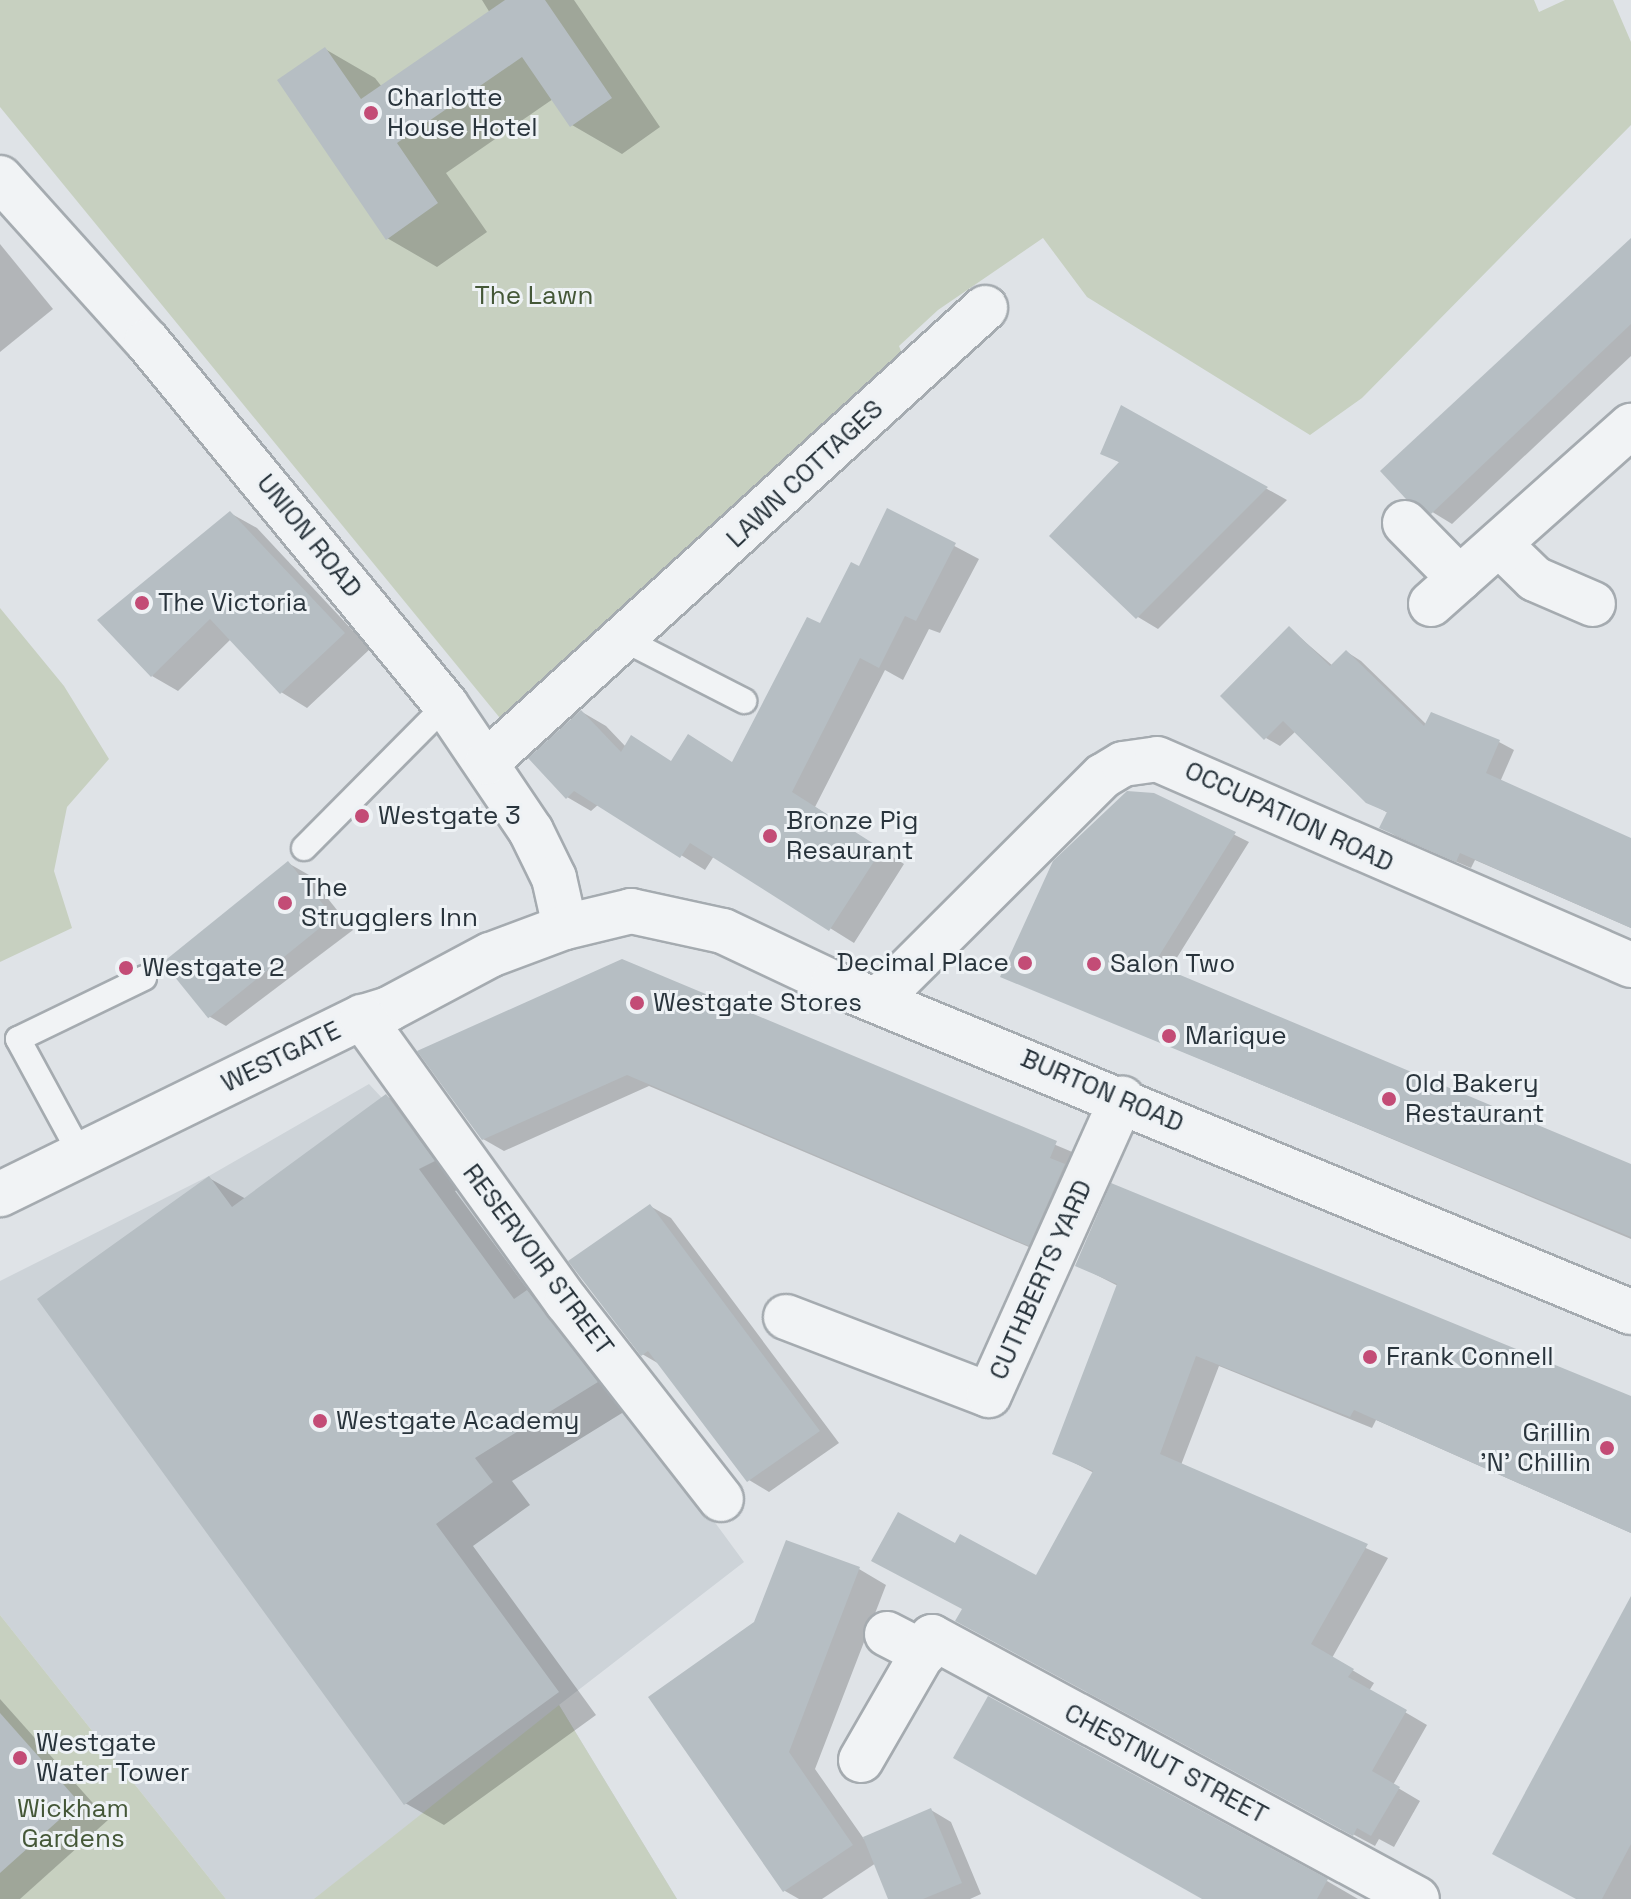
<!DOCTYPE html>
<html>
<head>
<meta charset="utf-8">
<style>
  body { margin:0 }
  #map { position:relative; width:1631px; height:1899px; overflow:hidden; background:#dfe3e7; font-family:"Space Grotesk",sans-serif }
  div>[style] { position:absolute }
  .built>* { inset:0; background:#cdd3d8 }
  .green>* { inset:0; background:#c7d0c0 }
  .shadow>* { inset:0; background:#0003 }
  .building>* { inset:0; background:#b6bec3; transform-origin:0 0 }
  .roads { filter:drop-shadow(2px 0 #a5abb0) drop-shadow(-2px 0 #a5abb0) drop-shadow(0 2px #a5abb0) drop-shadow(0 -2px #a5abb0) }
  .service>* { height:24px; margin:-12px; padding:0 12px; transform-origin:12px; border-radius:12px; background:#f1f3f5 }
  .minor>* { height:44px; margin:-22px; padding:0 22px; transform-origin:22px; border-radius:22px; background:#f1f3f5 }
  .tertiary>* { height:44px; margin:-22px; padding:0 22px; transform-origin:22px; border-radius:22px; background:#f1f3f5 }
  .dots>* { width:22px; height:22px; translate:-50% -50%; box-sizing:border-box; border:4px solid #eef2f5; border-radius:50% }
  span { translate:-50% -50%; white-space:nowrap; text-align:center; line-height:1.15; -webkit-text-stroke:6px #eef2f5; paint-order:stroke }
  .poi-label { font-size:26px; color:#29343c }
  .left { translate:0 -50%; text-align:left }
  .right { translate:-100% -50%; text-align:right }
  .park-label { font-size:26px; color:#445737 }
  .street-label { font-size:26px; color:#29343c }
</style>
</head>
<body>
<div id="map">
  <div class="built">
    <div style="clip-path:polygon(369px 1084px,483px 1207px,744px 1562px,559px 1705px,677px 1899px,226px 1899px,0 1615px,0 1281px,209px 1176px)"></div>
  </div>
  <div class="green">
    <div style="clip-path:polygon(0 0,1534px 0,1539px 12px,1565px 0,1613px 0,1631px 42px,1631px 125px,1362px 398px,1310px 435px,1087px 297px,1043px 238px,938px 310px,899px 346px,903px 356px,504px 723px,0 107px)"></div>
    <div style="clip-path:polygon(0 608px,64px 686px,109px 759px,67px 807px,54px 871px,72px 928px,0 962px)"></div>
    <div style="clip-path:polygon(0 1615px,226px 1899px,0 1899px)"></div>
    <div style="clip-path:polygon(559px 1705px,677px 1899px,314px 1899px)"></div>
  </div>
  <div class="shadow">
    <div style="clip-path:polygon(482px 0,574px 0,660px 127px,622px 154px,572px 125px,553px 99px,446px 173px,487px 232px,437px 267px,387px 238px,325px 49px,375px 78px,382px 87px,490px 13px)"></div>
    <div style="clip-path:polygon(1631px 241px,1631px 356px,1452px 524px,1408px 497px)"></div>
    <div style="clip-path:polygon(0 244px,53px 309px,0 352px)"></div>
    <div style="clip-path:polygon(1122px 408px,1287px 500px,1158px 629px,1138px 617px,1051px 536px,1121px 463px,1102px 453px)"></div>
    <div style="clip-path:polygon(888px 511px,979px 559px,940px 633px,929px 629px,903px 680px,885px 670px,815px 807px,904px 864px,854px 943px,714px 856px,705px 870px,599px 804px,591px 811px,567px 797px,582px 712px,606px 726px,626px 747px,672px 762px,733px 763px,860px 568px)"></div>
    <div style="clip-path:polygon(230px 513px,257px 528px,370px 649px,307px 708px,281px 692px,231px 639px,178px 691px,152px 676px)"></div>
    <div style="clip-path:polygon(1289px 628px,1333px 666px,1347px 652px,1361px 661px,1427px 725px,1499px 742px,1514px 750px,1500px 782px,1631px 840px,1631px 928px,1475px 860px,1471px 868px,1396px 836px,1382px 827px,1388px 813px,1367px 801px,1296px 731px,1280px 746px,1266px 738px)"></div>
    <div style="clip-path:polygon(1154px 795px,1249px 842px,1168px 972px,1631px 1166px,1631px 1239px,1002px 976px)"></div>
    <div style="clip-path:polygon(288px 863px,309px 875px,353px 930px,226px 1026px,205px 1014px)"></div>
    <div style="clip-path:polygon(622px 961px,1077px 1154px,1050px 1256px,649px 1086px,504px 1151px,483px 1139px)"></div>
    <div style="clip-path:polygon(386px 1096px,425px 1118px,472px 1183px,455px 1191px,531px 1294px,566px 1314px,635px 1405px,512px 1481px,530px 1505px,473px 1546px,596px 1715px,444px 1825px,405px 1803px,209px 1178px,246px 1199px)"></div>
    <div style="clip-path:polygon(650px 1206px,671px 1218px,839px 1443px,769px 1492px,749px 1480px,661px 1365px,642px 1354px)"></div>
    <div style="clip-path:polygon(1077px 1265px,1631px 1401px,1631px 1533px,1376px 1420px,1372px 1428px,1219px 1366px,1181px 1465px,1388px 1558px,1332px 1658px,1374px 1683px,1369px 1691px,1427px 1725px,1393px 1785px,1420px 1801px,1394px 1847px,1379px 1839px,1375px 1846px,979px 1633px,964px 1609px,956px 1546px,1037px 1577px,1094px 1473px,1055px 1453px,1118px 1286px)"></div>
    <div style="clip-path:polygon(859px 1569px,886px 1585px,815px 1769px,864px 1839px,931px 1810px,951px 1822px,981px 1894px,970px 1899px,891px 1899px,876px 1863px,822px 1899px,799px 1899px,785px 1891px,651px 1697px)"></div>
    <div style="clip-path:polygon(1631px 1635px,1631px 1899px,1578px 1899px)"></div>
    <div style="clip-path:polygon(0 1699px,108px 1820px,20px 1899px,0 1899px)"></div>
    <div style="clip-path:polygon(1327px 1881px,1358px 1899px,1205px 1899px)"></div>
  </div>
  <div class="building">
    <div style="clip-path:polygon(505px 0,545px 0,612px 98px,570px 127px,522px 57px,397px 143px,438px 203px,386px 240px,277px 80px,325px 47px,361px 99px)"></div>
    <div style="clip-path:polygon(1631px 238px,1631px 324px,1431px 514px,1406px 499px,1380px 471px)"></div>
    <div style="clip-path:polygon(1121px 405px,1268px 487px,1136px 619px,1049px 536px,1119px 462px,1100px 454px)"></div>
    <div style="clip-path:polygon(887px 508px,956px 543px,916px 621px,905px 616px,879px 668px,860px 658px,792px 792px,882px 849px,829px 931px,690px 843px,680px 858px,574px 791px,566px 799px,528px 758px,581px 710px,621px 752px,631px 735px,671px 761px,688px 734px,732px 762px,807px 617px,820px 623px,851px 562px,859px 566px)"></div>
    <div style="clip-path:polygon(230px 511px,345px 633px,280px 694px,210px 619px,151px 677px,97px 620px)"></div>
    <div style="clip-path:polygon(1289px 626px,1330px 666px,1346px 650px,1424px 726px,1431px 712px,1500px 740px,1486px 773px,1631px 838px,1631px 928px,1460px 853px,1456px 862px,1379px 828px,1387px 812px,1366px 803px,1283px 721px,1264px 740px,1220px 696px)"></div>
    <div style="clip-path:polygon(1127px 791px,1154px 793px,1236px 832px,1154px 964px,1631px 1164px,1631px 1237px,1000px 977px,1053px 861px)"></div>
    <div style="left:288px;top:861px;width:72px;height:161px;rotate:51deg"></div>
    <div style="clip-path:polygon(622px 959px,1057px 1141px,1050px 1158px,1065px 1164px,1029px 1246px,627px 1075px,482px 1140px,417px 1051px)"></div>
    <div style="clip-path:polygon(386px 1094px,435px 1161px,419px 1169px,514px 1299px,527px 1290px,598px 1382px,475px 1458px,493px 1482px,436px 1524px,559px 1692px,404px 1805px,37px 1299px,209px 1176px,232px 1207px)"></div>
    <div style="clip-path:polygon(1111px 1183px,1631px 1396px,1631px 1533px,1354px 1410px,1350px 1417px,1196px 1356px,1160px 1454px,1368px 1544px,1311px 1644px,1354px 1669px,1348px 1677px,1407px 1710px,1372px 1771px,1400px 1787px,1371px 1836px,1357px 1828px,1353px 1836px,955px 1621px,962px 1609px,871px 1561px,898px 1512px,955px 1543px,960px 1534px,1036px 1575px,1093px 1471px,1052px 1454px,1117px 1284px,1075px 1266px)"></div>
    <div style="clip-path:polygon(650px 1204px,820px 1431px,747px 1482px,648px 1351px,641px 1356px,568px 1261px)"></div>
    <div style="clip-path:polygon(786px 1540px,860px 1567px,789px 1752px,853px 1845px,783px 1892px,648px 1697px,754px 1622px)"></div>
    <div style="clip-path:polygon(1631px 1596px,1631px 1844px,1602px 1899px,1576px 1899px,1492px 1854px)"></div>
    <div style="clip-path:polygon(988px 1696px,1328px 1879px,1317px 1899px,1202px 1899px,953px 1758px)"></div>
    <div style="clip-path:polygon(0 1713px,79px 1802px,0 1873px)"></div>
    <div style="clip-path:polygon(931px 1808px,962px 1883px,923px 1899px,888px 1899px,863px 1837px)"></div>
  </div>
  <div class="roads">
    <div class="service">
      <div style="left:625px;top:640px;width:134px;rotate:27.1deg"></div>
      <div style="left:304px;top:848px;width:202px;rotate:-45.2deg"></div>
      <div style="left:81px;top:1155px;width:132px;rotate:-118.5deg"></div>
      <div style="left:18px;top:1039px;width:140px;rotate:-25.8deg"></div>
    </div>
    <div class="minor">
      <div style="left:0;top:178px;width:219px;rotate:48deg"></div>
      <div style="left:147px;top:341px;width:471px;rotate:50.6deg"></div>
      <div style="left:446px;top:705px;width:152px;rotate:56deg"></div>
      <div style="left:531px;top:831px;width:52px;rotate:63.9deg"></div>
      <div style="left:554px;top:878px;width:50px;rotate:77.3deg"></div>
      <div style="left:565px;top:927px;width:80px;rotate:159.5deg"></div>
      <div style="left:490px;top:955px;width:115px;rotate:151.9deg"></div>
      <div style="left:389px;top:1009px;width:28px;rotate:163deg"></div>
      <div style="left:362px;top:1017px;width:403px;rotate:153.9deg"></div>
      <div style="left:1405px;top:523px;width:78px;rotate:45.5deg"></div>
      <div style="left:1499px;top:544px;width:50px;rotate:44.2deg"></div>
      <div style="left:1535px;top:579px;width:63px;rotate:23.3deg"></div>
      <div style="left:1431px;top:604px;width:268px;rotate:-41.7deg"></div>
      <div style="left:487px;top:762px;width:674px;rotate:-42.35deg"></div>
      <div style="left:879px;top:999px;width:316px;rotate:-44.9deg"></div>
      <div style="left:1103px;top:776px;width:23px;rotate:-31deg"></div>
      <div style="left:1123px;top:764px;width:34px;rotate:-8deg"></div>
      <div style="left:1157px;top:759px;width:517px;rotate:23.49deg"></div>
      <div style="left:362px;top:1017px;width:351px;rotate:54.3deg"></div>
      <div style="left:567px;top:1302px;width:250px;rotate:52deg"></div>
      <div style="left:786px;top:1317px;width:217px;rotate:21deg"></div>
      <div style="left:989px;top:1395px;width:325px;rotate:-65.8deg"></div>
      <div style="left:887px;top:1634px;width:42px;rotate:27.2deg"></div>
      <div style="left:861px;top:1760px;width:142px;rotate:-60deg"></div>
      <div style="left:932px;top:1637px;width:551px;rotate:28.38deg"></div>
    </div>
    <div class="tertiary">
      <div style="left:565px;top:927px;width:68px;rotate:-13.6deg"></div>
      <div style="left:631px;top:911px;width:94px;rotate:12.3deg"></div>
      <div style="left:723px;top:931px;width:122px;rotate:25.3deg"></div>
      <div style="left:833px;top:983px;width:863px;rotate:22.41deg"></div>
    </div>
  </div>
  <div class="dots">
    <div style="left:371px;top:113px;background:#c34c76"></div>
    <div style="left:142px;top:603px;background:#c34c76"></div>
    <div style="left:362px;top:816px;background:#c34c76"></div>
    <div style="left:770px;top:836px;background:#c34c76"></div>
    <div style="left:285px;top:903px;background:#c34c76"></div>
    <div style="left:1025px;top:963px;background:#c34c76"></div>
    <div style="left:1094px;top:964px;background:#c34c76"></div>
    <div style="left:126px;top:968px;background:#c34c76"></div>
    <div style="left:637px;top:1003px;background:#c34c76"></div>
    <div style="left:1169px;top:1036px;background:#c34c76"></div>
    <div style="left:1389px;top:1099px;background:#c34c76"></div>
    <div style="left:1370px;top:1357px;background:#c34c76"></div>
    <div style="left:320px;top:1421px;background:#c34c76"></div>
    <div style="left:1607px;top:1448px;background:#c34c76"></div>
    <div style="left:20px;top:1758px;background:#c34c76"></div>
  </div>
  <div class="poi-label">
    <span class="left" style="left:387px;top:113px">Charlotte<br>House Hotel</span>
    <span class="left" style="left:158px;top:603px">The Victoria</span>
    <span class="left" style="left:378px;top:816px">Westgate 3</span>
    <span class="left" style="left:786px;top:836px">Bronze Pig<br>Resaurant</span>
    <span class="left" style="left:301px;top:903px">The<br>Strugglers Inn</span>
    <span class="right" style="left:1009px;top:963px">Decimal Place</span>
    <span class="left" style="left:1110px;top:964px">Salon Two</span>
    <span class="left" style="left:142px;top:968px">Westgate 2</span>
    <span class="left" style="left:653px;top:1003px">Westgate Stores</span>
    <span class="left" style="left:1185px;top:1036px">Marique</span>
    <span class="left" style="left:1405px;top:1099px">Old Bakery<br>Restaurant</span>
    <span class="left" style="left:1386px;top:1357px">Frank Connell</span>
    <span class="left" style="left:336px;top:1421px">Westgate Academy</span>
    <span class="right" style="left:1591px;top:1448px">Grillin<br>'N' Chillin</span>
    <span class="left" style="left:36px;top:1758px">Westgate<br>Water Tower</span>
  </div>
  <div class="park-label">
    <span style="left:534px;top:296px">The Lawn</span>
    <span style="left:73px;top:1824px">Wickham<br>Gardens</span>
  </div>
  <div class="street-label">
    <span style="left:805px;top:474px;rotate:-43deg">LAWN COTTAGES</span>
    <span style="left:309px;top:536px;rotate:51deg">UNION ROAD</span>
    <span style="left:1289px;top:817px;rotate:25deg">OCCUPATION ROAD</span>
    <span style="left:281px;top:1057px;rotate:-26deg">WESTGATE</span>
    <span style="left:1102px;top:1091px;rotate:23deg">BURTON ROAD</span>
    <span style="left:538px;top:1260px;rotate:53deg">RESERVOIR STREET</span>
    <span style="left:1041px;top:1280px;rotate:-66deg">CUTHBERTS YARD</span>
    <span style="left:1166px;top:1764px;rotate:28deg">CHESTNUT STREET</span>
  </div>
</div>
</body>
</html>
